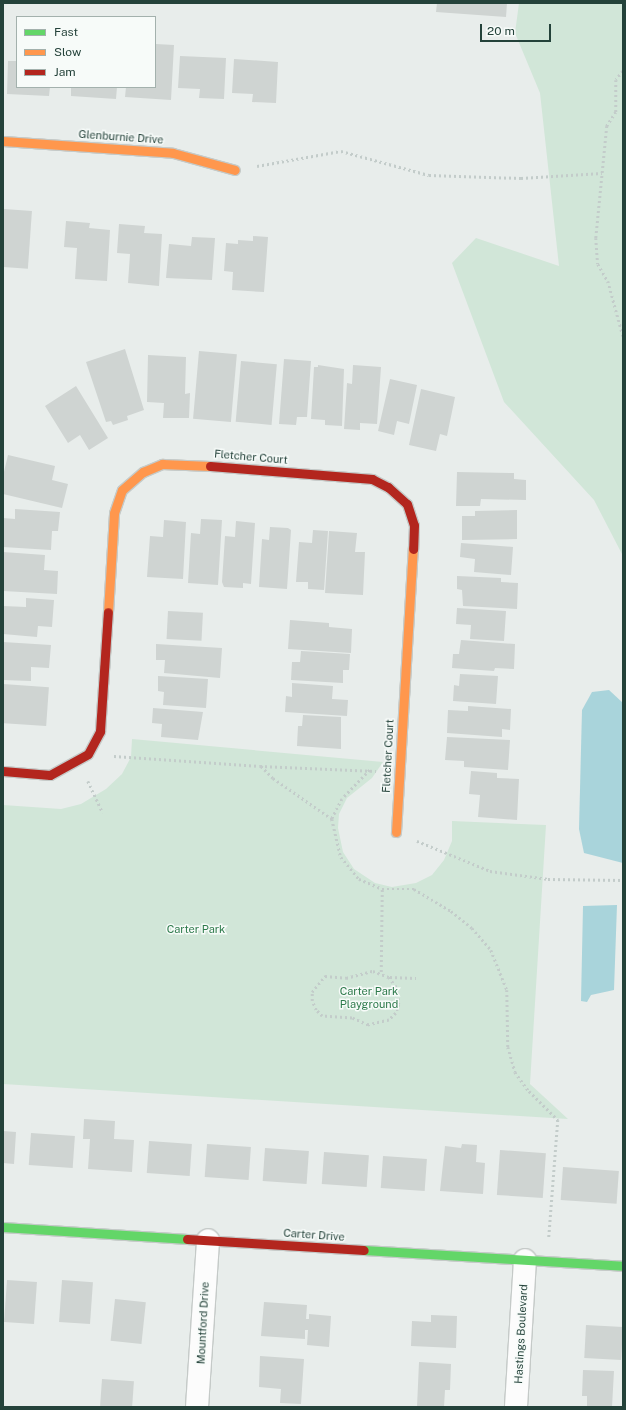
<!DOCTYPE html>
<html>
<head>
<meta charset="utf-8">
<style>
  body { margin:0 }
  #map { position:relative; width:626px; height:1410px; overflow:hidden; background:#e8edeb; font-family:"Public Sans",sans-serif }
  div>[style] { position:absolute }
  .green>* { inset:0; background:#d1e6d8 }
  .water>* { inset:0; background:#a9d4db }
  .building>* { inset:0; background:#cfd4d2; transform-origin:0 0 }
  .path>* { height:2.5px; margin-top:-1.25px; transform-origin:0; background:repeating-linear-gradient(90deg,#c3ccca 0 2px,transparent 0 5px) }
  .roads { filter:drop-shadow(1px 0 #c5cac8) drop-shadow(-1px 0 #c5cac8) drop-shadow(0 1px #c5cac8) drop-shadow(0 -1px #c5cac8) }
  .street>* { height:22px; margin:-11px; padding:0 11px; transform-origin:11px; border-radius:11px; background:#fcfcfc }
  .fast>* { height:9px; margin:-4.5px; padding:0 4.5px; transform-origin:4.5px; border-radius:4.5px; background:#63d668 }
  .slow>* { height:9px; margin:-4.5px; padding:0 4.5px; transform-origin:4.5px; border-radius:4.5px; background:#ff974d }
  .jam>* { height:9px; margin:-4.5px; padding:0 4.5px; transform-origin:4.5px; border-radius:4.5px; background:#b3261e }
  span { translate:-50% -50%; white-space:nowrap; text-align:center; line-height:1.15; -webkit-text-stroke:3px #f7fbf9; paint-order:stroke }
  .street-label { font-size:11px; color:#24423a }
  .park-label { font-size:11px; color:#2d7a4b }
  .frame { position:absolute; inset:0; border:4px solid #24423a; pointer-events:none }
  .legend { position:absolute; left:16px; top:16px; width:140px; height:72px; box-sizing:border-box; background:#f7fbf9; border:1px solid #a3b1ad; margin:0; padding:5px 7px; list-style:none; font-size:12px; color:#24423a }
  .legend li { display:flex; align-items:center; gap:8px; height:20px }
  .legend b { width:20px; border:1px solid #a3b1ad }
  .scale { position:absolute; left:480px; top:24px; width:71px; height:18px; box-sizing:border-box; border:2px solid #24423a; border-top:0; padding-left:5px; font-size:12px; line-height:14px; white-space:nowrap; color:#24423a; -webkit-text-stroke:3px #f7fbf9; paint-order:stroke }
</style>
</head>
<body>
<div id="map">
  <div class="green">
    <div style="clip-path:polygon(519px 3px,623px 3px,623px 556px,594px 500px,504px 402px,452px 263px,476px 238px,559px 266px,540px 93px,515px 33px)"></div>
    <div style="clip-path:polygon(132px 739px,383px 762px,372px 778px,347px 798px,339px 814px,338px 828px,343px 852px,354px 869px,375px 883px,392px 887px,416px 883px,432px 875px,444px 860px,452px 841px,452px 821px,546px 825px,530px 1084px,568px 1119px,3px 1084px,3px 805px,61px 809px,81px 804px,106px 789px,122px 774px,131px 757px)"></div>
  </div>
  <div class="water">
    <div style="clip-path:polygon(609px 690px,623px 703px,623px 863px,584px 853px,579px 829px,582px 710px,592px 692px)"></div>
    <div style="clip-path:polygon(617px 905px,614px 990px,591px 995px,587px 1002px,581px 1001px,583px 906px)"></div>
  </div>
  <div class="building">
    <div style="clip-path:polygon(437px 3px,507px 3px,506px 17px,436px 12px)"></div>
    <div style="clip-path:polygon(156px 44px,174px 45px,171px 100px,125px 97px,126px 87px,155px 87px)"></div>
    <div style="clip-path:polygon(180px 56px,226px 58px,224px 99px,199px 98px,200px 89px,178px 88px)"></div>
    <div style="clip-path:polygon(234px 59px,278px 62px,276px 103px,252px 102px,253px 94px,232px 93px)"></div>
    <div style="clip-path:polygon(8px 61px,17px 61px,17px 87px,50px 87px,49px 96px,7px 94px)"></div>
    <div style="clip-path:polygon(71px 87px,117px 87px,116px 99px,71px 96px)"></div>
    <div style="left:4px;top:209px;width:28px;height:58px;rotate:4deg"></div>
    <div style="clip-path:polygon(66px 221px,90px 223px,89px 228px,110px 230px,107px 281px,75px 279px,77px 248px,64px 247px)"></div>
    <div style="clip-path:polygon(119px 224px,145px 226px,144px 233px,162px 234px,159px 286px,128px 283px,130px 254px,117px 253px)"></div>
    <div style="clip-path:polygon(253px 236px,268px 237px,264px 292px,232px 290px,233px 272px,224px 271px,226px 243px,238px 244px,238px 240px,253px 241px)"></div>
    <div style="clip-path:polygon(192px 237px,215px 238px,212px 280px,166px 278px,169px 244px,191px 246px)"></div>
    <div style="clip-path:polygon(125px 349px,144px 410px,127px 416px,128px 420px,113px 425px,111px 421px,106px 422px,86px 362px)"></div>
    <div style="left:199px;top:351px;width:38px;height:68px;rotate:5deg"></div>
    <div style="clip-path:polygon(148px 355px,186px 357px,185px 394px,190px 393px,189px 418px,163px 418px,164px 403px,147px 402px)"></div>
    <div style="clip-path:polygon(284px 359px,311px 361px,307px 417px,297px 417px,296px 425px,279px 424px)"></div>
    <div style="left:241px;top:361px;width:36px;height:61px;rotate:5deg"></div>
    <div style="clip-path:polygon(318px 365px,344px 369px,342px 426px,325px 425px,325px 420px,311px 419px,314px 367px,318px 367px)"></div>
    <div style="clip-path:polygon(353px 365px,381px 367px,377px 424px,360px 423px,360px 430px,344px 429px,347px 383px,352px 384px)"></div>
    <div style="clip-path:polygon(390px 379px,417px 385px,409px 424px,397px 421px,394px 435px,378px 431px)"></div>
    <div style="clip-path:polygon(76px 386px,108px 438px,89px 450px,80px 435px,68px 443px,45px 406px)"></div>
    <div style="clip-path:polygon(421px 389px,455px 397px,447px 436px,440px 434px,436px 451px,409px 445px)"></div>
    <div style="clip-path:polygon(8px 455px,55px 466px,52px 480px,68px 484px,62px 508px,3px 494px,3px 476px)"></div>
    <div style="clip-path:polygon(457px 472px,514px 473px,514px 479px,526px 480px,526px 500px,481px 499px,480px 506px,456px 506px)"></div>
    <div style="clip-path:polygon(15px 509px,60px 512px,58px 531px,52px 531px,51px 550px,3px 547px,3px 518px,15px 519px)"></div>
    <div style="clip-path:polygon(517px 510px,517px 539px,462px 540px,462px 516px,475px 516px,475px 511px)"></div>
    <div style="clip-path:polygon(201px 519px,222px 520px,218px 585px,188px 583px,191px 533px,200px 534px)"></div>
    <div style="clip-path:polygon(164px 520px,186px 522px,183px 579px,147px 577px,150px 536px,163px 537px)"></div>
    <div style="clip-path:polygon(236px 521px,255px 523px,251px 584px,243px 583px,243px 588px,224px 587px,222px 582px,225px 536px,235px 537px)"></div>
    <div style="clip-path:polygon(270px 527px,288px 528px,291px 530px,287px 589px,259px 587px,262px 539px,269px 540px)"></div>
    <div style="clip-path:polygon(313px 530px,328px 531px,324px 590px,308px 589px,308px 582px,296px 582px,299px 542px,312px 543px)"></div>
    <div style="clip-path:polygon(329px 531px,357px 533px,355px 552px,365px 552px,363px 595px,325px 593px)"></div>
    <div style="clip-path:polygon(461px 543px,513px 547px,511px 575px,474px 572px,475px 559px,460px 557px)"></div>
    <div style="clip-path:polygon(3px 552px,45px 555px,44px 570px,58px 571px,57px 594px,3px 591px)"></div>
    <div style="clip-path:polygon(457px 576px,501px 578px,501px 582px,518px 583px,517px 609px,463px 606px,462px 590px,457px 589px)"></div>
    <div style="clip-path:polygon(26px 598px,54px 600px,52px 627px,38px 626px,37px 637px,3px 634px,3px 606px,26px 607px)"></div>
    <div style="clip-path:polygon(457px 608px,506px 611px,504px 641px,470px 639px,471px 625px,456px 624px)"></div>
    <div style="left:168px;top:611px;width:35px;height:28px;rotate:3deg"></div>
    <div style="clip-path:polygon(290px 620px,329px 623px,329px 627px,352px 629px,351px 653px,288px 649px)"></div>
    <div style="clip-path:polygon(461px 640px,515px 644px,514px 669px,495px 668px,494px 671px,452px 668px,453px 654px,459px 654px)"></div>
    <div style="clip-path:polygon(3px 642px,51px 645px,49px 668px,31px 667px,31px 681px,3px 680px)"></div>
    <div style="clip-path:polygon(156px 644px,222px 648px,220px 678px,164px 673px,165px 660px,156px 660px)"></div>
    <div style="clip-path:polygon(301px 651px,350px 654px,349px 670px,343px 670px,343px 683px,291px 680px,292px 662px,300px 662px)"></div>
    <div style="clip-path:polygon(460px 674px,498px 676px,496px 704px,453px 701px,454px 685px,459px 686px)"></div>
    <div style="clip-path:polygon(158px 676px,208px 679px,206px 708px,163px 705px,164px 692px,158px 691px)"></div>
    <div style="clip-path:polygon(292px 683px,333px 686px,332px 699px,348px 700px,347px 716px,285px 712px,286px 696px,292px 697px)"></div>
    <div style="left:3px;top:684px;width:46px;height:39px;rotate:4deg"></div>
    <div style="clip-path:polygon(468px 706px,511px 709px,510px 730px,502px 729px,502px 737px,447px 733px,448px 710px,468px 711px)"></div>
    <div style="clip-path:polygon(153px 708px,203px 712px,198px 740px,161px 737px,162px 724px,152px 723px)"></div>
    <div style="clip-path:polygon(303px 715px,341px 717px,341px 749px,297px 746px,298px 726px,302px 726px)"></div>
    <div style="clip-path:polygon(447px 737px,510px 740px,508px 770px,464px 767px,464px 761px,445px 760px)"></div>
    <div style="clip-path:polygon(471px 771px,497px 773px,497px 778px,519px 779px,517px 820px,478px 817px,480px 795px,469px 794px)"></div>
    <div style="clip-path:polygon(84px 1119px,115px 1121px,114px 1139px,134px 1140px,132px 1172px,88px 1169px,90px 1139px,83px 1139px)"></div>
    <div style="clip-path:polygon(3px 1131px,16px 1132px,14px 1164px,3px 1163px)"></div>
    <div style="left:31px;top:1133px;width:44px;height:32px;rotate:4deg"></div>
    <div style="left:149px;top:1141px;width:43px;height:32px;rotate:4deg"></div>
    <div style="left:207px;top:1144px;width:44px;height:33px;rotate:4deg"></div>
    <div style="clip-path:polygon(462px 1144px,477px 1145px,476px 1162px,485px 1163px,483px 1194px,440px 1191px,445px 1146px,461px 1148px)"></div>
    <div style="left:265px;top:1148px;width:44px;height:33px;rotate:4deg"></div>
    <div style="left:500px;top:1150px;width:46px;height:45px;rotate:4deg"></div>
    <div style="left:324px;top:1152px;width:45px;height:32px;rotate:4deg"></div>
    <div style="left:383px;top:1156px;width:44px;height:32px;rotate:4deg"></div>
    <div style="left:563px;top:1167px;width:56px;height:33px;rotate:4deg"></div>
    <div style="left:7px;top:1280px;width:30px;height:42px;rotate:4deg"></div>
    <div style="left:62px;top:1280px;width:31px;height:42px;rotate:4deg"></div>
    <div style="left:115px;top:1299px;width:31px;height:42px;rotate:6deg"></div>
    <div style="clip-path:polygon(264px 1302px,307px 1305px,306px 1319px,309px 1319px,309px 1314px,331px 1316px,329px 1347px,307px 1345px,308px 1330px,305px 1330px,305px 1339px,261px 1336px)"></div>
    <div style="clip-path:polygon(431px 1315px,457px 1316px,456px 1348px,411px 1346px,412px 1321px,431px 1322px)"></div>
    <div style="left:586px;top:1325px;width:37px;height:33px;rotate:3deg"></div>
    <div style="clip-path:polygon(260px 1356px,304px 1359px,301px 1404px,280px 1403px,281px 1389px,259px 1387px)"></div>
    <div style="clip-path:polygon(419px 1362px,451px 1364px,450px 1390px,445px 1390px,444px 1407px,417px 1407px)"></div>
    <div style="clip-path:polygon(583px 1370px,614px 1371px,612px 1407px,587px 1407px,587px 1396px,582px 1396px)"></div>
    <div style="left:102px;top:1379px;width:32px;height:28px;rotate:4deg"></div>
  </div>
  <div class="path">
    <div style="left:623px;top:71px;width:11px;rotate:128deg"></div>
    <div style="left:616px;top:80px;width:32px;rotate:90deg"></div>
    <div style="left:616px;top:112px;width:17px;rotate:123deg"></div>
    <div style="left:607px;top:126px;width:113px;rotate:95.6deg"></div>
    <div style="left:596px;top:238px;width:26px;rotate:86deg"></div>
    <div style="left:598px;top:264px;width:20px;rotate:60deg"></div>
    <div style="left:608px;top:281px;width:57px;rotate:74.7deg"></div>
    <div style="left:257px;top:166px;width:85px;rotate:-10.1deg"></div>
    <div style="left:341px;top:151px;width:91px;rotate:15.3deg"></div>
    <div style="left:429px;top:175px;width:92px;rotate:1.9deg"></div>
    <div style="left:521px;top:178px;width:81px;rotate:-3.5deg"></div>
    <div style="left:114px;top:756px;width:146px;rotate:3.9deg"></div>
    <div style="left:260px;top:766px;width:116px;rotate:2.5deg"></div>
    <div style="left:261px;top:766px;width:17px;rotate:45deg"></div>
    <div style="left:273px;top:778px;width:72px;rotate:34.8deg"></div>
    <div style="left:370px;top:770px;width:40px;rotate:134deg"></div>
    <div style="left:342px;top:799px;width:22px;rotate:117deg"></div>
    <div style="left:332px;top:819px;width:39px;rotate:77deg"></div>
    <div style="left:341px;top:857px;width:28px;rotate:51deg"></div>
    <div style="left:359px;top:879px;width:25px;rotate:23deg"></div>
    <div style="left:382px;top:889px;width:32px"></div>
    <div style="left:414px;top:889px;width:43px;rotate:30.7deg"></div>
    <div style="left:451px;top:911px;width:27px;rotate:39deg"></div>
    <div style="left:472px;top:928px;width:29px;rotate:49deg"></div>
    <div style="left:491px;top:950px;width:43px;rotate:68.2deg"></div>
    <div style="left:507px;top:990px;width:57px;rotate:89deg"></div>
    <div style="left:508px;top:1047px;width:26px;rotate:74deg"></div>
    <div style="left:515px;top:1072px;width:24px;rotate:54deg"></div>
    <div style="left:529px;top:1091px;width:41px;rotate:45deg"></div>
    <div style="left:558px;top:1120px;width:118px;rotate:94.4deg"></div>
    <div style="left:88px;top:781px;width:35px;rotate:65deg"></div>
    <div style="left:417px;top:841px;width:79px;rotate:22.3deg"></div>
    <div style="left:490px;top:871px;width:59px;rotate:7.9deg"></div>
    <div style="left:548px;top:879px;width:75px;rotate:0.8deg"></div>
    <div style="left:373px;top:971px;width:17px;rotate:21deg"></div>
    <div style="left:389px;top:977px;width:14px;rotate:54deg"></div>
    <div style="left:397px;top:988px;width:16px;rotate:83deg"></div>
    <div style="left:399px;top:1004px;width:9px;rotate:108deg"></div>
    <div style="left:396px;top:1013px;width:10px;rotate:135deg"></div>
    <div style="left:389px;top:1020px;width:22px;rotate:167deg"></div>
    <div style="left:368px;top:1025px;width:17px;rotate:-156deg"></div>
    <div style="left:352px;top:1018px;width:30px;rotate:-176deg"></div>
    <div style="left:322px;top:1016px;width:8px;rotate:-135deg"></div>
    <div style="left:316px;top:1010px;width:10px;rotate:-114deg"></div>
    <div style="left:312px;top:1001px;width:9px;rotate:-90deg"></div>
    <div style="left:312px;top:992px;width:21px;rotate:-51deg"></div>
    <div style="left:325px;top:976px;width:21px;rotate:5deg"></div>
    <div style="left:346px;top:978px;width:28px;rotate:-15deg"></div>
    <div style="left:381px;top:972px;width:83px;rotate:-89.3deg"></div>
    <div style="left:390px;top:977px;width:26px;rotate:2deg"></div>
  </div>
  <div class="roads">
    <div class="street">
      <div style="left:197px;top:1407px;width:167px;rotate:-86.2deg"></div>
      <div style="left:516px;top:1407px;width:147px;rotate:-86.5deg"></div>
    </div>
    <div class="fast">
      <div style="left:3px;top:1227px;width:184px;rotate:3.7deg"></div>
      <div style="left:364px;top:1250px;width:259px;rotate:3.5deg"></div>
    </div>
    <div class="slow">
      <div style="left:3px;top:141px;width:170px;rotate:4deg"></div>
      <div style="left:173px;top:153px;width:64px;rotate:15.3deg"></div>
      <div style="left:108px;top:612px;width:99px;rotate:-86.5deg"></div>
      <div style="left:114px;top:513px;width:24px;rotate:-71deg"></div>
      <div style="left:122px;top:490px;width:28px;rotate:-41deg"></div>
      <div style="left:143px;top:472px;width:21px;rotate:-23deg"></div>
      <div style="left:162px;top:464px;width:48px;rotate:2.4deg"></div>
      <div style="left:396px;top:832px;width:284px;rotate:-86.6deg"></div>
    </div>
    <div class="jam">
      <div style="left:210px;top:466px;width:163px;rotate:4.6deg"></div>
      <div style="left:372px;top:479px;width:18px;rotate:27deg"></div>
      <div style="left:388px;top:487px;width:25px;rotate:42deg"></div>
      <div style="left:407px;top:504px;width:22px;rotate:72deg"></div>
      <div style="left:414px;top:525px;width:24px;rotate:92deg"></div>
      <div style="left:3px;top:771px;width:47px;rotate:4.9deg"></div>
      <div style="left:50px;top:775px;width:43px;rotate:-28.9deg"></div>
      <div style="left:88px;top:754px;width:26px;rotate:-62deg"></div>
      <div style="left:100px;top:731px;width:119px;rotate:-86.2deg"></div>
      <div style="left:187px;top:1239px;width:177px;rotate:3.6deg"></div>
    </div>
  </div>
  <div class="street-label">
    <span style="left:121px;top:137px;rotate:4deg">Glenburnie Drive</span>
    <span style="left:251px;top:457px;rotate:5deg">Fletcher Court</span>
    <span style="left:388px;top:756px;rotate:-87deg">Fletcher Court</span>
    <span style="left:314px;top:1235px;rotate:4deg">Carter Drive</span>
    <span style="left:203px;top:1323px;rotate:-87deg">Mountford Drive</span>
    <span style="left:521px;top:1334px;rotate:-87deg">Hastings Boulevard</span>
  </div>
  <div class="park-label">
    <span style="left:196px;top:929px">Carter Park</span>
    <span style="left:369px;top:998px">Carter Park<br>Playground</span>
  </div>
  <div class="frame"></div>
  <ul class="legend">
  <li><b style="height:5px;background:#63d668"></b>Fast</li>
  <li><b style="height:5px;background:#ff974d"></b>Slow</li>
  <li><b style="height:5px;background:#b3261e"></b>Jam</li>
  </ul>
  <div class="scale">20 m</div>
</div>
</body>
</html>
